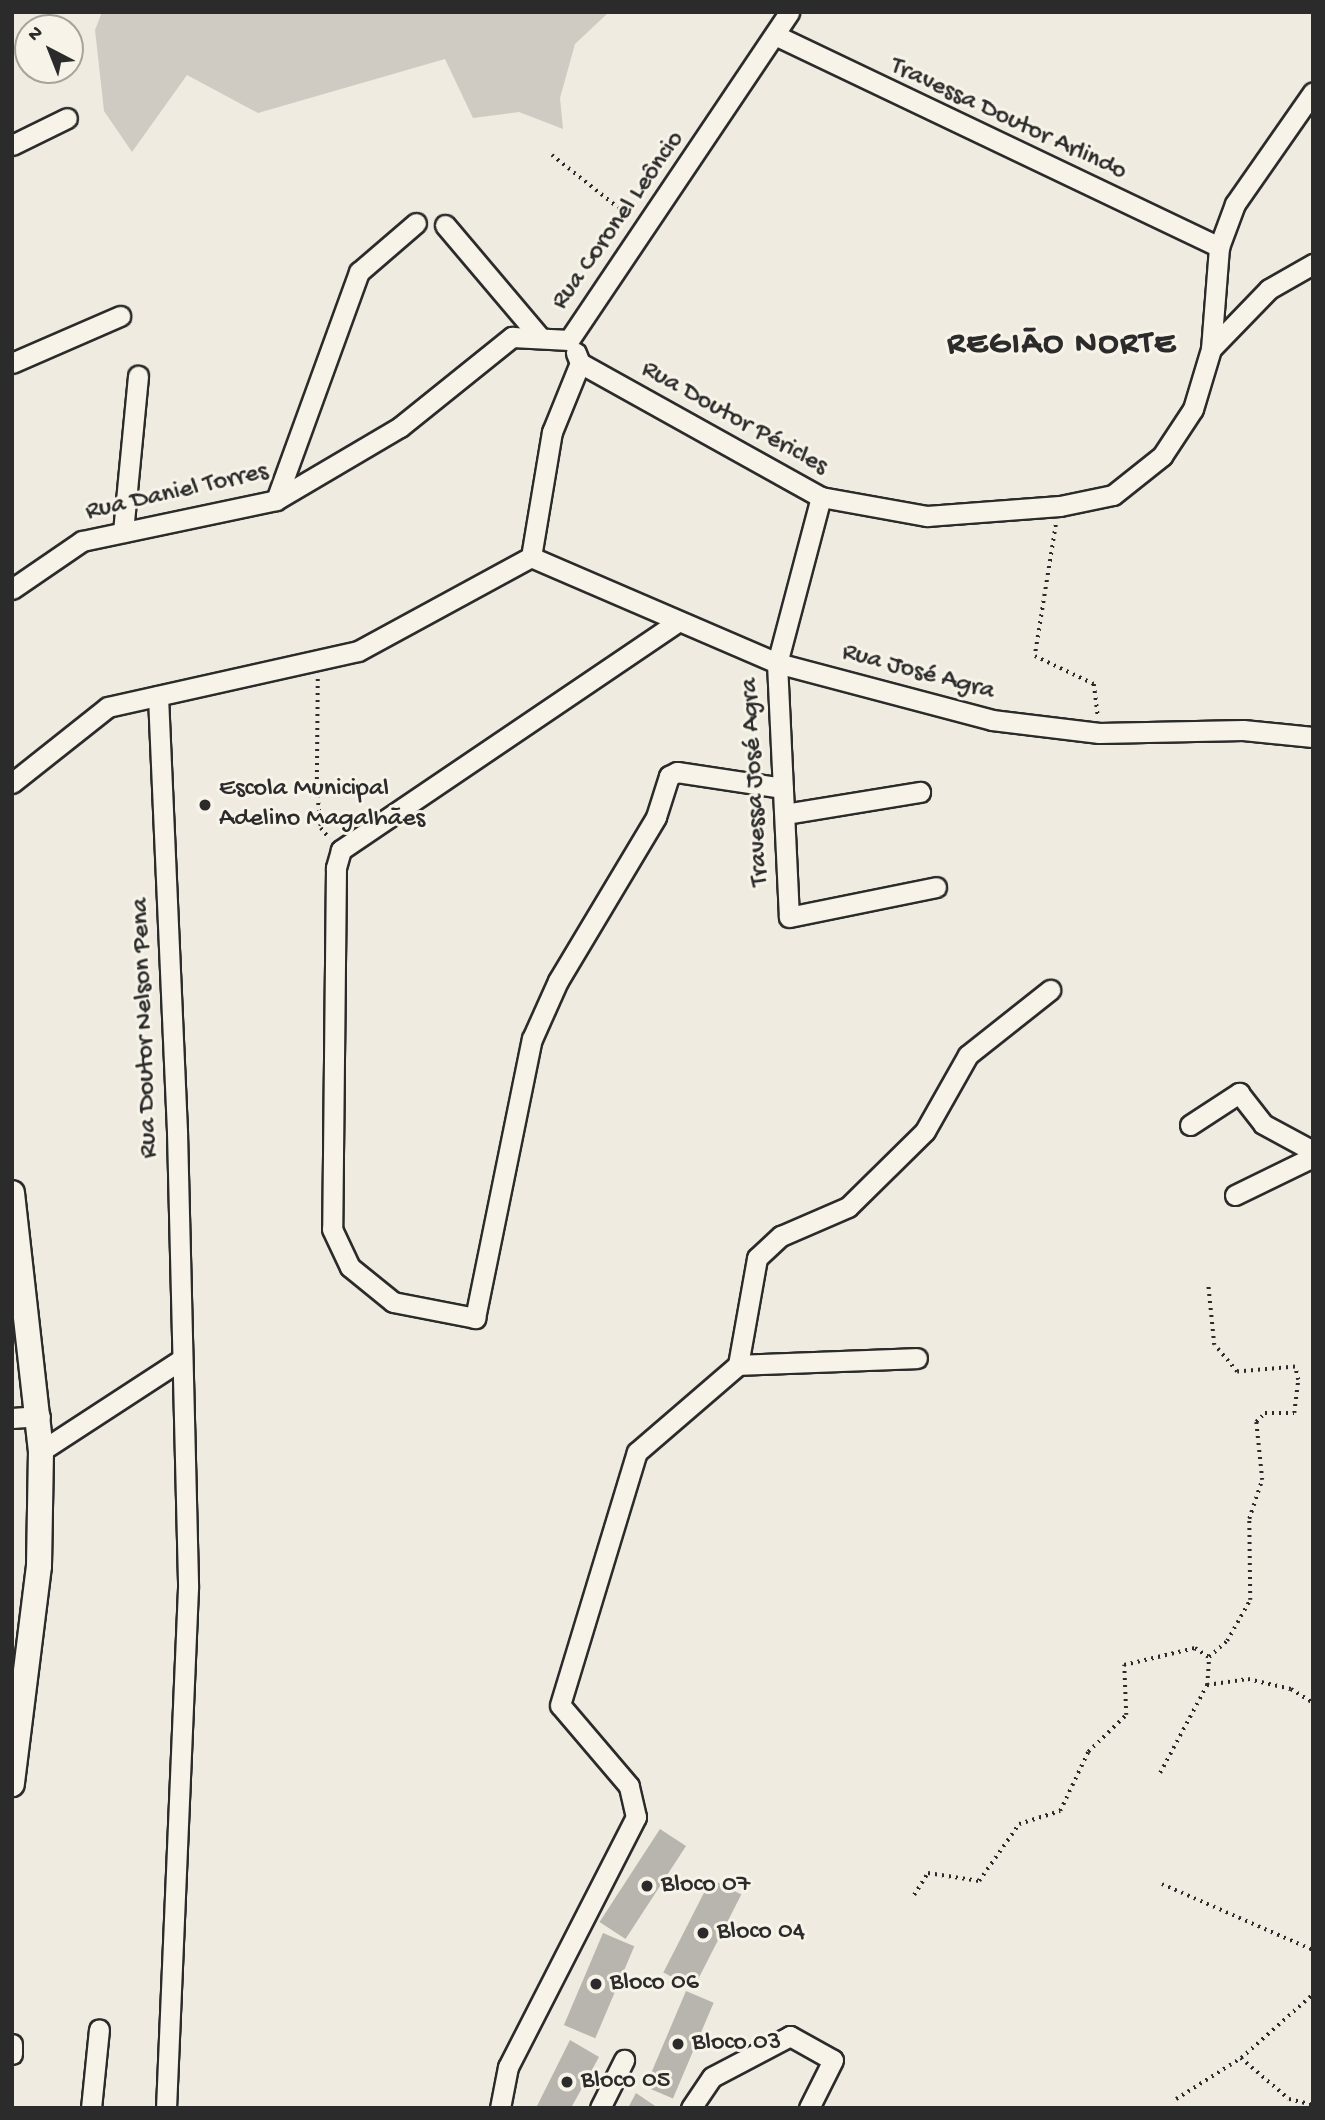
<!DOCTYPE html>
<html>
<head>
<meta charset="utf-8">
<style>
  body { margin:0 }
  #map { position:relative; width:1325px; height:2120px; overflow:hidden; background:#efebe0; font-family:"Gochi Hand",sans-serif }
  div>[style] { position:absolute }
  .green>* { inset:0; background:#cfcbc2 }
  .building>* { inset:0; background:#b8b5ae; transform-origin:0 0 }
  .path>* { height:3.5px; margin-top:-1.75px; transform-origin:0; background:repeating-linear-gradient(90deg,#2b2b2b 0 2px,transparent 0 7px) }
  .roads { filter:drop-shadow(2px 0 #2b2b2b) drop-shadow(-2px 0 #2b2b2b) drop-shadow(0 2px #2b2b2b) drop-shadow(0 -2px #2b2b2b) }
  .minor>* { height:19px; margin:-9.5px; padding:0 9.5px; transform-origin:9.5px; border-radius:9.5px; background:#f7f3e8 }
  .major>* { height:24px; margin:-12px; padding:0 12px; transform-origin:12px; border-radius:12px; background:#f7f3e8 }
  .dots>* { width:19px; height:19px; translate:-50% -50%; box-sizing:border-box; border:4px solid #f7f3e8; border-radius:50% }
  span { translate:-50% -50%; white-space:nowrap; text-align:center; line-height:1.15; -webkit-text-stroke:6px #f7f3e8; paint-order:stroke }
  .street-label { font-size:26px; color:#2b2b2b }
  .poi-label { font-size:26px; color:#2b2b2b }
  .left { translate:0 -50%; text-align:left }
  .district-label { font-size:33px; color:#2b2b2b; font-weight:700; letter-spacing:2px }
  .frame { position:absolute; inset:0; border:14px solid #2b2b2b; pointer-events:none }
  .north { position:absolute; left:14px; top:14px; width:70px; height:70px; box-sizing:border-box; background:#f7f3e8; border:2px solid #a5a39c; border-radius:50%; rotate:318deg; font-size:19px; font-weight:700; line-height:28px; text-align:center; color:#2b2b2b }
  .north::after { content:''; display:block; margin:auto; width:24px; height:32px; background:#2b2b2b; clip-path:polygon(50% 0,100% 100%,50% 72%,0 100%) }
</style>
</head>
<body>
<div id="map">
  <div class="green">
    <div style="clip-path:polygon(102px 12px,609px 12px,575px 44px,560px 98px,563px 129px,519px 112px,473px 118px,445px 59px,258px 113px,187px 75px,132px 152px,104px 111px,95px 30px)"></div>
  </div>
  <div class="building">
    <div style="left:660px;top:1829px;width:31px;height:111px;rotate:33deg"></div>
    <div style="left:711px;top:1879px;width:34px;height:105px;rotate:27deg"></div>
    <div style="left:603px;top:1933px;width:34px;height:100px;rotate:23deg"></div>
    <div style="left:686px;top:1991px;width:30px;height:104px;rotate:23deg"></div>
    <div style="clip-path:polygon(570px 2040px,599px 2057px,571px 2108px,536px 2108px)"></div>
    <div style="clip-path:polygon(636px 2093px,658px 2108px,628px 2108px)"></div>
  </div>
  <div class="path">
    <div style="left:552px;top:155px;width:98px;rotate:38.4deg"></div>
    <div style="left:1056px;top:525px;width:133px;rotate:99.1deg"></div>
    <div style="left:1035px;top:656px;width:65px;rotate:25.4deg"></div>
    <div style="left:1094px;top:684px;width:32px;rotate:83deg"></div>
    <div style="left:318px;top:679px;width:110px;rotate:90.5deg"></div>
    <div style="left:317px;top:789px;width:39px;rotate:84deg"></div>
    <div style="left:321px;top:828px;width:14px;rotate:51deg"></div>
    <div style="left:1207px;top:1685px;width:41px;rotate:-8.3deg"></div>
    <div style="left:1248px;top:1679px;width:44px;rotate:13.1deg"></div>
    <div style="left:1291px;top:1689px;width:26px;rotate:32deg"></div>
    <div style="left:1160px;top:1773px;width:100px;rotate:-61.9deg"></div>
    <div style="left:1207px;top:1685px;width:28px;rotate:-86deg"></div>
    <div style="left:1162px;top:1884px;width:165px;rotate:23.6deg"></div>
    <div style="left:914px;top:1895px;width:26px;rotate:-58deg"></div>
    <div style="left:928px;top:1873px;width:52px;rotate:8.9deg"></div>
    <div style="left:979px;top:1881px;width:70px;rotate:-54.9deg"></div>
    <div style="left:1019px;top:1824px;width:43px;rotate:-17.6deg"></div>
    <div style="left:1060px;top:1811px;width:65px;rotate:-64.6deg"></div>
    <div style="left:1088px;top:1752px;width:53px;rotate:-44.2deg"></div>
    <div style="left:1126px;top:1715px;width:50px;rotate:-92.3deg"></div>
    <div style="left:1124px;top:1665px;width:73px;rotate:-13.5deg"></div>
    <div style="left:1195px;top:1648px;width:17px;rotate:33deg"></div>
    <div style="left:1209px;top:1657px;width:24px;rotate:-42deg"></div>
    <div style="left:1227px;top:1641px;width:47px;rotate:-60.7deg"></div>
    <div style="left:1250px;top:1600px;width:81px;rotate:-90.7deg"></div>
    <div style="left:1249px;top:1519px;width:41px;rotate:-71.6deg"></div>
    <div style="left:1262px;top:1480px;width:58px;rotate:-95.9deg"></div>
    <div style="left:1256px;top:1422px;width:13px;rotate:-45deg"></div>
    <div style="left:1265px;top:1413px;width:29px"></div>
    <div style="left:1294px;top:1413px;width:33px;rotate:-83deg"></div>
    <div style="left:1298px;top:1380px;width:13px;rotate:-103deg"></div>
    <div style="left:1295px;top:1367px;width:58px;rotate:175.1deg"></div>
    <div style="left:1237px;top:1372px;width:35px;rotate:-130deg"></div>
    <div style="left:1214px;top:1345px;width:60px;rotate:-95.7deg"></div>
    <div style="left:1241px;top:2058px;width:63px;rotate:40.5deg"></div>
    <div style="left:1289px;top:2099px;width:25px;rotate:14deg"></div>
    <div style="left:1176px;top:2099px;width:77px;rotate:-32.2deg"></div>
    <div style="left:1241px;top:2058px;width:96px;rotate:-41.6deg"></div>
  </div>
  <div class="roads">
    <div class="minor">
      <div style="left:777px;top:36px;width:490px;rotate:25.5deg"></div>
      <div style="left:12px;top:145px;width:61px;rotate:-26.1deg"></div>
      <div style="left:445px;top:225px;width:144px;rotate:49.8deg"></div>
      <div style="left:569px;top:340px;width:395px;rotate:-56.1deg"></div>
      <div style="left:1211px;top:349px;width:83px;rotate:-46deg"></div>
      <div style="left:1269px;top:289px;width:51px;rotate:-29.6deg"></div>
      <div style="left:12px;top:363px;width:118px;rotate:-23.5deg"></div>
      <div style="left:580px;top:363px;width:276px;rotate:29.1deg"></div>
      <div style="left:821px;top:497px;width:108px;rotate:10.2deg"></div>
      <div style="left:927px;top:516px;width:133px;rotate:-4.3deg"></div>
      <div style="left:1060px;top:506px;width:54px;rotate:-11.7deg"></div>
      <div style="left:1113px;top:495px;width:63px;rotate:-38.5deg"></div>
      <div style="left:1162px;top:456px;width:56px;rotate:-56.6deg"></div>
      <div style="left:1193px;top:409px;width:63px;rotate:-73.3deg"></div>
      <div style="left:1211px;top:349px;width:102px;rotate:-85.5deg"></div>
      <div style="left:1219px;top:247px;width:46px;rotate:-69.6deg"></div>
      <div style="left:1235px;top:204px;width:136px;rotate:-55.1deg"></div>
      <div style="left:821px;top:497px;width:172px;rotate:104.8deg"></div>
      <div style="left:777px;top:663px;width:254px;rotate:87.3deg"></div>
      <div style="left:789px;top:917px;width:150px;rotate:-11.5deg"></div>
      <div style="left:276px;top:500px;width:243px;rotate:-70deg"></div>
      <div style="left:359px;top:272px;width:75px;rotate:-40.7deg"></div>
      <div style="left:123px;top:532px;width:157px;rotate:-84.5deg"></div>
      <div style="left:531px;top:557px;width:268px;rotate:23.3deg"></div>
      <div style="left:777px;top:663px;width:222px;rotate:14.8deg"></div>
      <div style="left:992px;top:720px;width:108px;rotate:6.9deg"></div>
      <div style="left:1099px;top:733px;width:144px;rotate:-1.2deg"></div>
      <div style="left:1243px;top:730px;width:70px;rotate:5.7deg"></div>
      <div style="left:531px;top:557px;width:127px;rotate:-80.5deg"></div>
      <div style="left:552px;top:432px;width:74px;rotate:-67.9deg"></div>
      <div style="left:580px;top:363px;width:11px;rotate:-112deg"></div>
      <div style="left:12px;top:589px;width:85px;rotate:-34.4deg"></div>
      <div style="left:82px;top:541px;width:198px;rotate:-11.9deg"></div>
      <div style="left:276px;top:500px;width:144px;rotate:-30.5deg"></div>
      <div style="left:400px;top:427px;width:144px;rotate:-38.8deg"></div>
      <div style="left:512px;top:337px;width:57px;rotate:3deg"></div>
      <div style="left:676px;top:623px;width:405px;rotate:145.9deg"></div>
      <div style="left:341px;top:850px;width:19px;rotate:106deg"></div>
      <div style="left:336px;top:868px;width:361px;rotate:90.6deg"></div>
      <div style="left:332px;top:1229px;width:42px;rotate:64.7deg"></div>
      <div style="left:350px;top:1267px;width:55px;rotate:39.1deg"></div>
      <div style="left:393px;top:1302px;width:84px;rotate:11deg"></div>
      <div style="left:475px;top:1318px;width:285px;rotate:-78.5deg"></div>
      <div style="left:532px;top:1039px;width:64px;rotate:-65.9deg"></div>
      <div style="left:558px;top:981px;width:191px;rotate:-59.1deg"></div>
      <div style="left:656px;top:817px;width:43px;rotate:-72.4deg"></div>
      <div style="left:669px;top:776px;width:9px;rotate:-27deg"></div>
      <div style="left:677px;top:772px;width:107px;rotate:8.6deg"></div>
      <div style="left:158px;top:696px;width:436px;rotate:87.5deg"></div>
      <div style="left:177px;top:1132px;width:456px;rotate:88.6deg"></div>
      <div style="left:188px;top:1588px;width:520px;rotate:92.42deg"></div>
      <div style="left:12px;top:783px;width:122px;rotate:-38.4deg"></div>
      <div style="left:108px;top:707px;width:256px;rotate:-12.6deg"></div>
      <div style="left:358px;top:651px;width:197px;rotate:-28.5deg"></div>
      <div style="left:785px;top:814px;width:137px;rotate:-9.3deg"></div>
      <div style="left:1190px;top:1125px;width:59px;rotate:-33.1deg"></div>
      <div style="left:1239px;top:1093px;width:39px;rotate:52deg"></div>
      <div style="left:1263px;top:1124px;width:57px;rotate:28.4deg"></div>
      <div style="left:1235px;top:1195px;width:87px;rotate:-26deg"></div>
      <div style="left:738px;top:1365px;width:179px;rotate:-2.2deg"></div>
      <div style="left:12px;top:1418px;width:28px;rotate:-4deg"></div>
      <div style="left:41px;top:1451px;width:168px;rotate:-33.1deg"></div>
      <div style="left:12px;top:2044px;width:10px;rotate:90deg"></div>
      <div style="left:91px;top:2108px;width:79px;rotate:-84.2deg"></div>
      <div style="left:500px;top:2108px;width:42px;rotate:-79deg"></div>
      <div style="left:508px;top:2067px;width:281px;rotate:-62.9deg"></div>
      <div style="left:636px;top:1817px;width:32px;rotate:-103deg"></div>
      <div style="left:629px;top:1786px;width:106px;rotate:-130.4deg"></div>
      <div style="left:560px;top:1705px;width:264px;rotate:-73.1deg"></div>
      <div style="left:637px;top:1452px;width:133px;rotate:-40.7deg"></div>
      <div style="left:738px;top:1365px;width:109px;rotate:-79.9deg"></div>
      <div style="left:757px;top:1258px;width:33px;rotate:-43deg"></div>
      <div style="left:781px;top:1236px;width:73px;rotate:-23.4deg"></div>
      <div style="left:848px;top:1207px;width:108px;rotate:-44.6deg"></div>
      <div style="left:925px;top:1131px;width:87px;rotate:-60.5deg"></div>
      <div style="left:968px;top:1055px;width:105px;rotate:-38.4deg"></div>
      <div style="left:600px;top:2108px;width:54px;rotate:-63.4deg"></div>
      <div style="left:691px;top:2108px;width:37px;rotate:-56deg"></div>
      <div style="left:712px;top:2077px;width:88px;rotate:-27.7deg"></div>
      <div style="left:790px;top:2036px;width:49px;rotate:29.2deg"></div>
      <div style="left:833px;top:2060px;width:54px;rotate:116.6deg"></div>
    </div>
    <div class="major">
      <div style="left:12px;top:1193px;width:260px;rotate:83.6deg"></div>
      <div style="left:41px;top:1451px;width:115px;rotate:91deg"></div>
      <div style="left:39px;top:1566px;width:220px;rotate:97.1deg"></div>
    </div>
  </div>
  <div class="dots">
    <div style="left:205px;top:805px;background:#2b2b2b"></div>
    <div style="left:647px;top:1886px;background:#2b2b2b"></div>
    <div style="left:703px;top:1933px;background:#2b2b2b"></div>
    <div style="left:596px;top:1984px;background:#2b2b2b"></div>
    <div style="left:678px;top:2044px;background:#2b2b2b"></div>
    <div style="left:567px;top:2082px;background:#2b2b2b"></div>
  </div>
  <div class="street-label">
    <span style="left:1008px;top:120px;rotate:25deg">Travessa Doutor Arlindo</span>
    <span style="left:619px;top:221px;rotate:-55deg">Rua Coronel Leôncio</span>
    <span style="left:734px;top:419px;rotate:29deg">Rua Doutor Péricles</span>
    <span style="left:177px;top:493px;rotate:-13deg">Rua Daniel Torres</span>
    <span style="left:918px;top:673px;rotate:15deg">Rua José Agra</span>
    <span style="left:756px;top:782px;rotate:-93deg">Travessa José Agra</span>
    <span style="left:146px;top:1028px;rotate:-92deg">Rua Doutor Nelson Pena</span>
  </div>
  <div class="poi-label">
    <span class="left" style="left:219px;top:805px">Escola Municipal<br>Adelino Magalhães</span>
    <span class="left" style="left:661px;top:1886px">Bloco 07</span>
    <span class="left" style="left:717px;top:1933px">Bloco 04</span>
    <span class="left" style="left:610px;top:1984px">Bloco 06</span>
    <span class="left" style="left:692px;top:2044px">Bloco 03</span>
    <span class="left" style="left:581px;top:2082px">Bloco 05</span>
  </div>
  <div class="district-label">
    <span style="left:1062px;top:346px">REGIÃO NORTE</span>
  </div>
  <div class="frame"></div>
  <div class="north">N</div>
</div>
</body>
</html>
